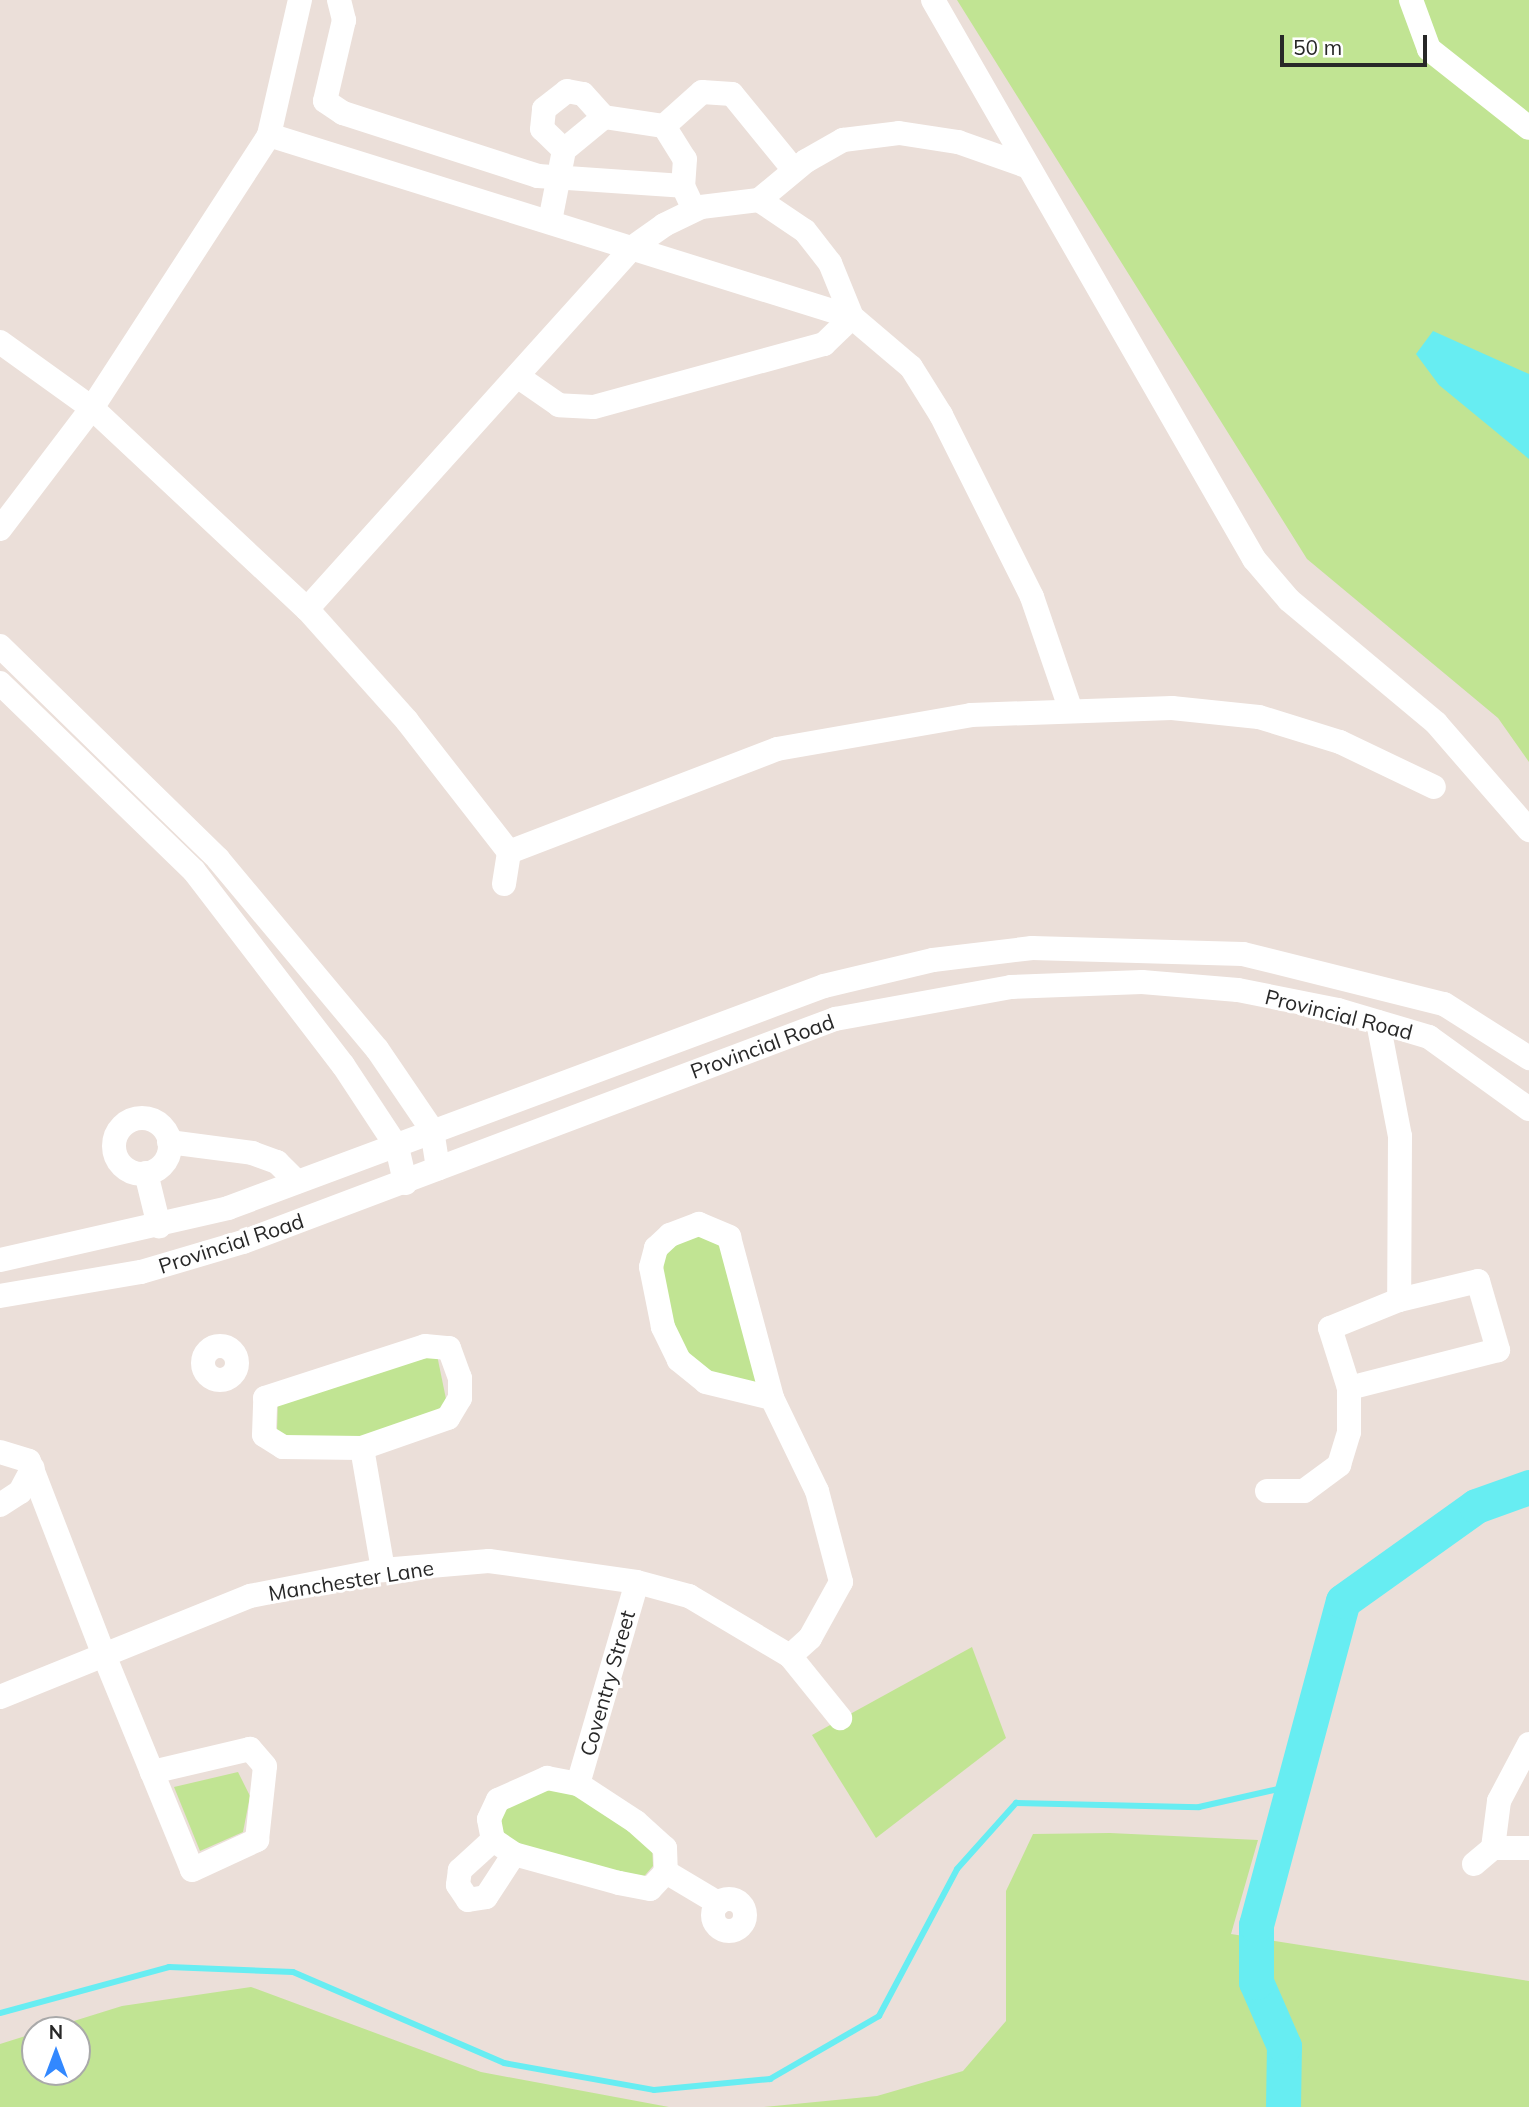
<!DOCTYPE html>
<html>
<head>
<meta charset="utf-8">
<style>
  body { margin:0 }
  #map { position:relative; width:1529px; height:2107px; overflow:hidden; background:#ebdfd9; font-family:Mulish,sans-serif }
  div>[style] { position:absolute }
  .green>* { inset:0; background:#c1e493 }
  .water>* { inset:0; background:#67edf2 }
  .stream>* { height:6px; margin:-3px; padding:0 3px; transform-origin:3px; border-radius:3px; background:#67edf2 }
  .river>* { height:35px; margin:-17.5px; padding:0 17.5px; transform-origin:17.5px; border-radius:17.5px; background:#67edf2 }
  .minor>* { height:24px; margin:-12px; padding:0 12px; transform-origin:12px; border-radius:12px; background:#fff }
  .minor>.ring { margin:-12px; padding:0; box-sizing:content-box; background:none; border:24px solid #fff; border-radius:50% }
  span { translate:-50% -50%; white-space:nowrap; text-align:center; line-height:1.15; -webkit-text-stroke:6px #fff; paint-order:stroke }
  .street-label { font-size:21px; color:#282828 }
  .north { position:absolute; left:21px; top:2016px; width:70px; height:70px; box-sizing:border-box; background:#fff; border:2px solid #a9a9a9; border-radius:50%; rotate:0deg; font-size:19px; font-weight:700; line-height:28px; text-align:center; color:#282828 }
  .north::after { content:''; display:block; margin:auto; width:24px; height:32px; background:#3288ff; clip-path:polygon(50% 0,100% 100%,50% 72%,0 100%) }
  .scale { position:absolute; left:1280px; top:35px; width:147px; height:32px; box-sizing:border-box; border:4px solid #282828; border-top:0; padding-left:9px; font-size:21px; line-height:24px; white-space:nowrap; color:#282828; -webkit-text-stroke:5px #fff; paint-order:stroke }
</style>
</head>
<body>
<div id="map">
  <div class="green">
    <div style="clip-path:polygon(957px 0,1529px 0,1529px 762px,1498px 718px,1307px 559px)"></div>
    <div style="clip-path:polygon(717px 1228px,772px 1398px,679px 1360px,656px 1248px)"></div>
    <div style="clip-path:polygon(437px 1355px,446px 1399px,437px 1416px,361px 1442px,293px 1441px,277px 1431px,278px 1399px)"></div>
    <div style="clip-path:polygon(972px 1647px,1006px 1738px,876px 1838px,812px 1735px)"></div>
    <div style="clip-path:polygon(238px 1772px,250px 1796px,243px 1832px,200px 1851px,174px 1787px)"></div>
    <div style="clip-path:polygon(550px 1785px,577px 1790px,652px 1846px,653px 1866px,640px 1881px,504px 1839px,501px 1820px,508px 1804px)"></div>
    <div style="clip-path:polygon(1110px 1833px,1258px 1840px,1231px 1934px,1529px 1981px,1529px 2107px,764px 2107px,877px 2096px,963px 2071px,1006px 2021px,1006px 1891px,1033px 1834px)"></div>
    <div style="clip-path:polygon(251px 1987px,481px 2072px,669px 2107px,0 2107px,0 2044px,35px 2033px,35px 2072px,77px 2072px,77px 2030px,45px 2030px,122px 2006px)"></div>
  </div>
  <div class="water">
    <div style="clip-path:polygon(1433px 331px,1529px 374px,1529px 459px,1439px 385px,1416px 354px)"></div>
  </div>
  <div class="stream">
    <div style="left:0;top:2013px;width:175px;rotate:-15.2deg"></div>
    <div style="left:169px;top:1967px;width:124px;rotate:2.3deg"></div>
    <div style="left:293px;top:1972px;width:230px;rotate:23.3deg"></div>
    <div style="left:504px;top:2063px;width:152px;rotate:10.2deg"></div>
    <div style="left:654px;top:2090px;width:117px;rotate:-5.4deg"></div>
    <div style="left:770px;top:2079px;width:126px;rotate:-30deg"></div>
    <div style="left:879px;top:2016px;width:166px;rotate:-62deg"></div>
    <div style="left:957px;top:1869px;width:89px;rotate:-48.2deg"></div>
    <div style="left:1016px;top:1803px;width:183px;rotate:1.3deg"></div>
    <div style="left:1199px;top:1807px;width:99px;rotate:-12.8deg"></div>
  </div>
  <div class="river">
    <div style="left:1283px;top:2107px;width:61px;rotate:-89.1deg"></div>
    <div style="left:1284px;top:2046px;width:70px;rotate:-113.6deg"></div>
    <div style="left:1256px;top:1982px;width:57px;rotate:-90deg"></div>
    <div style="left:1256px;top:1925px;width:335px;rotate:-75deg"></div>
    <div style="left:1343px;top:1601px;width:163px;rotate:-35.5deg"></div>
    <div style="left:1476px;top:1506px;width:56px;rotate:-19.7deg"></div>
  </div>
  <div class="minor">
    <div style="left:339px;top:0;width:21px;rotate:76deg"></div>
    <div style="left:344px;top:20px;width:83px;rotate:103.2deg"></div>
    <div style="left:325px;top:101px;width:22px;rotate:34deg"></div>
    <div style="left:343px;top:113px;width:205px;rotate:17.9deg"></div>
    <div style="left:538px;top:176px;width:145px;rotate:3.9deg"></div>
    <div style="left:933px;top:0;width:645px;rotate:60.13deg"></div>
    <div style="left:1254px;top:559px;width:54px;rotate:49.5deg"></div>
    <div style="left:1289px;top:600px;width:192px;rotate:39.9deg"></div>
    <div style="left:1436px;top:723px;width:142px;rotate:49deg"></div>
    <div style="left:1411px;top:0;width:52px;rotate:69.8deg"></div>
    <div style="left:1429px;top:49px;width:127px;rotate:38.3deg"></div>
    <div style="left:664px;top:126px;width:51px;rotate:-41.8deg"></div>
    <div style="left:702px;top:92px;width:30px;rotate:4deg"></div>
    <div style="left:732px;top:94px;width:98px;rotate:50.8deg"></div>
    <div style="left:269px;top:135px;width:611px;rotate:17.34deg"></div>
    <div style="left:852px;top:317px;width:77px;rotate:40.3deg"></div>
    <div style="left:911px;top:367px;width:57px;rotate:58deg"></div>
    <div style="left:941px;top:415px;width:203px;rotate:63.4deg"></div>
    <div style="left:1032px;top:597px;width:117px;rotate:71.1deg"></div>
    <div style="left:564px;top:150px;width:30px;rotate:-136deg"></div>
    <div style="left:542px;top:129px;width:20px;rotate:-84deg"></div>
    <div style="left:544px;top:109px;width:29px;rotate:-38deg"></div>
    <div style="left:567px;top:91px;width:16px;rotate:11deg"></div>
    <div style="left:583px;top:94px;width:31px;rotate:48deg"></div>
    <div style="left:759px;top:200px;width:61px;rotate:-39.7deg"></div>
    <div style="left:806px;top:161px;width:43px;rotate:-29.6deg"></div>
    <div style="left:843px;top:140px;width:56px;rotate:-7.1deg"></div>
    <div style="left:899px;top:133px;width:60px;rotate:8.7deg"></div>
    <div style="left:958px;top:142px;width:72px;rotate:19.4deg"></div>
    <div style="left:550px;top:221px;width:72px;rotate:-78.8deg"></div>
    <div style="left:564px;top:150px;width:52px;rotate:-39.5deg"></div>
    <div style="left:604px;top:117px;width:61px;rotate:8.5deg"></div>
    <div style="left:664px;top:126px;width:39px;rotate:58deg"></div>
    <div style="left:685px;top:159px;width:27px;rotate:94deg"></div>
    <div style="left:683px;top:186px;width:17px;rotate:65deg"></div>
    <div style="left:0;top:342px;width:113px;rotate:35.7deg"></div>
    <div style="left:92px;top:408px;width:294px;rotate:43.1deg"></div>
    <div style="left:307px;top:609px;width:150px;rotate:48.2deg"></div>
    <div style="left:407px;top:721px;width:166px;rotate:52.1deg"></div>
    <div style="left:509px;top:852px;width:287px;rotate:-21deg"></div>
    <div style="left:777px;top:749px;width:197px;rotate:-9.9deg"></div>
    <div style="left:971px;top:715px;width:201px;rotate:-2deg"></div>
    <div style="left:1172px;top:708px;width:87px;rotate:5.9deg"></div>
    <div style="left:1259px;top:717px;width:85px;rotate:17.2deg"></div>
    <div style="left:1340px;top:742px;width:104px;rotate:25.6deg"></div>
    <div style="left:0;top:529px;width:152px;rotate:-52.8deg"></div>
    <div style="left:92px;top:408px;width:325px;rotate:-57deg"></div>
    <div style="left:269px;top:135px;width:139px;rotate:-77.1deg"></div>
    <div style="left:307px;top:609px;width:487px;rotate:-48deg"></div>
    <div style="left:633px;top:247px;width:38px;rotate:-35deg"></div>
    <div style="left:664px;top:225px;width:41px;rotate:-25.9deg"></div>
    <div style="left:701px;top:207px;width:58px;rotate:-6.9deg"></div>
    <div style="left:759px;top:200px;width:55px;rotate:34deg"></div>
    <div style="left:805px;top:231px;width:41px;rotate:52deg"></div>
    <div style="left:830px;top:263px;width:58px;rotate:67.8deg"></div>
    <div style="left:852px;top:317px;width:39px;rotate:136deg"></div>
    <div style="left:824px;top:344px;width:239px;rotate:164.7deg"></div>
    <div style="left:593px;top:407px;width:34px;rotate:-177deg"></div>
    <div style="left:559px;top:405px;width:47px;rotate:-145.3deg"></div>
    <div style="left:0;top:646px;width:305px;rotate:44.3deg"></div>
    <div style="left:218px;top:859px;width:248px;rotate:50.1deg"></div>
    <div style="left:377px;top:1049px;width:98px;rotate:55.8deg"></div>
    <div style="left:432px;top:1130px;width:39px;rotate:81deg"></div>
    <div style="left:0;top:683px;width:270px;rotate:44.1deg"></div>
    <div style="left:194px;top:871px;width:245px;rotate:52.5deg"></div>
    <div style="left:343px;top:1065px;width:98px;rotate:56.6deg"></div>
    <div style="left:397px;top:1147px;width:37px;rotate:77deg"></div>
    <div style="left:504px;top:884px;width:32px;rotate:-81deg"></div>
    <div style="left:1378px;top:1022px;width:116px;rotate:79.1deg"></div>
    <div style="left:1400px;top:1136px;width:164px;rotate:90.3deg"></div>
    <div class="ring" style="left:114px;top:1118px;width:32px;height:32px"></div>
    <div style="left:169px;top:1142px;width:84px;rotate:7.5deg"></div>
    <div style="left:252px;top:1153px;width:27px;rotate:20deg"></div>
    <div style="left:277px;top:1162px;width:28px;rotate:45deg"></div>
    <div style="left:146px;top:1173px;width:55px;rotate:76.2deg"></div>
    <div style="left:0;top:1260px;width:234px;rotate:-12.8deg"></div>
    <div style="left:228px;top:1208px;width:636px;rotate:-20.43deg"></div>
    <div style="left:824px;top:986px;width:112px;rotate:-13.4deg"></div>
    <div style="left:933px;top:960px;width:100px;rotate:-6.9deg"></div>
    <div style="left:1032px;top:948px;width:211px;rotate:1.6deg"></div>
    <div style="left:1243px;top:954px;width:207px;rotate:14deg"></div>
    <div style="left:1444px;top:1004px;width:101px;rotate:32.4deg"></div>
    <div style="left:1478px;top:1281px;width:72px;rotate:73.8deg"></div>
    <div style="left:1498px;top:1350px;width:154px;rotate:165.7deg"></div>
    <div style="left:1349px;top:1388px;width:63px;rotate:-107.6deg"></div>
    <div style="left:1330px;top:1328px;width:74px;rotate:-22.1deg"></div>
    <div style="left:1399px;top:1300px;width:81px;rotate:-13.5deg"></div>
    <div style="left:0;top:1296px;width:143px;rotate:-9.7deg"></div>
    <div style="left:141px;top:1272px;width:106px;rotate:-16.4deg"></div>
    <div style="left:243px;top:1242px;width:633px;rotate:-20.64deg"></div>
    <div style="left:835px;top:1019px;width:179px;rotate:-10.3deg"></div>
    <div style="left:1011px;top:987px;width:131px;rotate:-2.2deg"></div>
    <div style="left:1142px;top:982px;width:96px;rotate:4.8deg"></div>
    <div style="left:1238px;top:990px;width:102px;rotate:11.3deg"></div>
    <div style="left:1338px;top:1010px;width:95px;rotate:16.5deg"></div>
    <div style="left:1429px;top:1037px;width:123px;rotate:35.8deg"></div>
    <div style="left:425px;top:1346px;width:24px;rotate:5deg"></div>
    <div style="left:449px;top:1348px;width:32px;rotate:70deg"></div>
    <div style="left:460px;top:1378px;width:20px;rotate:90deg"></div>
    <div style="left:460px;top:1398px;width:23px;rotate:121deg"></div>
    <div style="left:448px;top:1418px;width:91px;rotate:160.8deg"></div>
    <div style="left:362px;top:1448px;width:79px;rotate:-179.3deg"></div>
    <div style="left:283px;top:1447px;width:22px;rotate:-148deg"></div>
    <div style="left:264px;top:1435px;width:37px;rotate:-88deg"></div>
    <div style="left:265px;top:1398px;width:168px;rotate:-18deg"></div>
    <div class="ring" style="left:203px;top:1346px;width:10px;height:10px"></div>
    <div style="left:772px;top:1398px;width:68px;rotate:-166.4deg"></div>
    <div style="left:706px;top:1382px;width:35px;rotate:-141deg"></div>
    <div style="left:679px;top:1360px;width:37px;rotate:-116deg"></div>
    <div style="left:663px;top:1327px;width:61px;rotate:-101.3deg"></div>
    <div style="left:651px;top:1267px;width:20px;rotate:-75deg"></div>
    <div style="left:656px;top:1248px;width:19px;rotate:-43deg"></div>
    <div style="left:670px;top:1235px;width:31px;rotate:-21deg"></div>
    <div style="left:699px;top:1224px;width:33px;rotate:23deg"></div>
    <div style="left:729px;top:1237px;width:167px;rotate:75deg"></div>
    <div style="left:772px;top:1398px;width:103px;rotate:64.2deg"></div>
    <div style="left:817px;top:1491px;width:94px;rotate:75.2deg"></div>
    <div style="left:841px;top:1582px;width:64px;rotate:119deg"></div>
    <div style="left:810px;top:1638px;width:27px;rotate:138deg"></div>
    <div style="left:362px;top:1448px;width:124px;rotate:80.2deg"></div>
    <div style="left:0;top:1452px;width:30px;rotate:17deg"></div>
    <div style="left:29px;top:1461px;width:208px;rotate:68.9deg"></div>
    <div style="left:104px;top:1655px;width:232px;rotate:67.7deg"></div>
    <div style="left:192px;top:1870px;width:72px;rotate:-24.8deg"></div>
    <div style="left:257px;top:1840px;width:74px;rotate:-83.8deg"></div>
    <div style="left:265px;top:1766px;width:23px;rotate:-131deg"></div>
    <div style="left:250px;top:1749px;width:101px;rotate:166.8deg"></div>
    <div style="left:1267px;top:1491px;width:37px"></div>
    <div style="left:1304px;top:1491px;width:44px;rotate:-36.6deg"></div>
    <div style="left:1339px;top:1465px;width:34px;rotate:-73deg"></div>
    <div style="left:1349px;top:1432px;width:44px;rotate:-90deg"></div>
    <div style="left:0;top:1505px;width:24px;rotate:-33deg"></div>
    <div style="left:20px;top:1492px;width:27px;rotate:-62deg"></div>
    <div style="left:0;top:1697px;width:270px;rotate:-22deg"></div>
    <div style="left:250px;top:1596px;width:136px;rotate:-11.1deg"></div>
    <div style="left:383px;top:1570px;width:106px;rotate:-4.9deg"></div>
    <div style="left:489px;top:1561px;width:149px;rotate:8.1deg"></div>
    <div style="left:637px;top:1582px;width:54px;rotate:15.1deg"></div>
    <div style="left:689px;top:1596px;width:117px;rotate:30.7deg"></div>
    <div style="left:790px;top:1656px;width:80px;rotate:51.1deg"></div>
    <div style="left:1529px;top:1744px;width:64px;rotate:117.8deg"></div>
    <div style="left:1499px;top:1801px;width:47px;rotate:97.3deg"></div>
    <div style="left:1493px;top:1848px;width:36px"></div>
    <div style="left:547px;top:1778px;width:32px;rotate:11deg"></div>
    <div style="left:578px;top:1784px;width:69px;rotate:33.2deg"></div>
    <div style="left:636px;top:1822px;width:39px;rotate:42deg"></div>
    <div style="left:665px;top:1848px;width:24px;rotate:88deg"></div>
    <div style="left:666px;top:1872px;width:23px;rotate:133deg"></div>
    <div style="left:650px;top:1889px;width:32px;rotate:-169deg"></div>
    <div style="left:619px;top:1883px;width:109px;rotate:-164.6deg"></div>
    <div style="left:514px;top:1854px;width:25px;rotate:-146deg"></div>
    <div style="left:493px;top:1840px;width:21px;rotate:-101deg"></div>
    <div style="left:489px;top:1819px;width:21px;rotate:-65deg"></div>
    <div style="left:498px;top:1800px;width:54px;rotate:-24.2deg"></div>
    <div style="left:578px;top:1784px;width:210px;rotate:-73.7deg"></div>
    <div style="left:493px;top:1840px;width:45px;rotate:137.7deg"></div>
    <div style="left:460px;top:1870px;width:15px;rotate:98deg"></div>
    <div style="left:458px;top:1885px;width:18px;rotate:56deg"></div>
    <div style="left:468px;top:1900px;width:18px;rotate:-9deg"></div>
    <div style="left:486px;top:1897px;width:51px;rotate:-56.9deg"></div>
    <div style="left:1474px;top:1864px;width:25px;rotate:-40deg"></div>
    <div style="left:666px;top:1872px;width:61px;rotate:30.8deg"></div>
    <div class="ring" style="left:713px;top:1899px;width:8px;height:8px"></div>
  </div>
  <div class="street-label">
    <span style="left:1339px;top:1014px;rotate:14deg">Provincial Road</span>
    <span style="left:762px;top:1046px;rotate:-20deg">Provincial Road</span>
    <span style="left:231px;top:1243px;rotate:-18deg">Provincial Road</span>
    <span style="left:351px;top:1580px;rotate:-9deg">Manchester Lane</span>
    <span style="left:607px;top:1683px;rotate:-74deg">Coventry Street</span>
  </div>
  <div class="north">N</div>
  <div class="scale">50 m</div>
</div>
</body>
</html>
